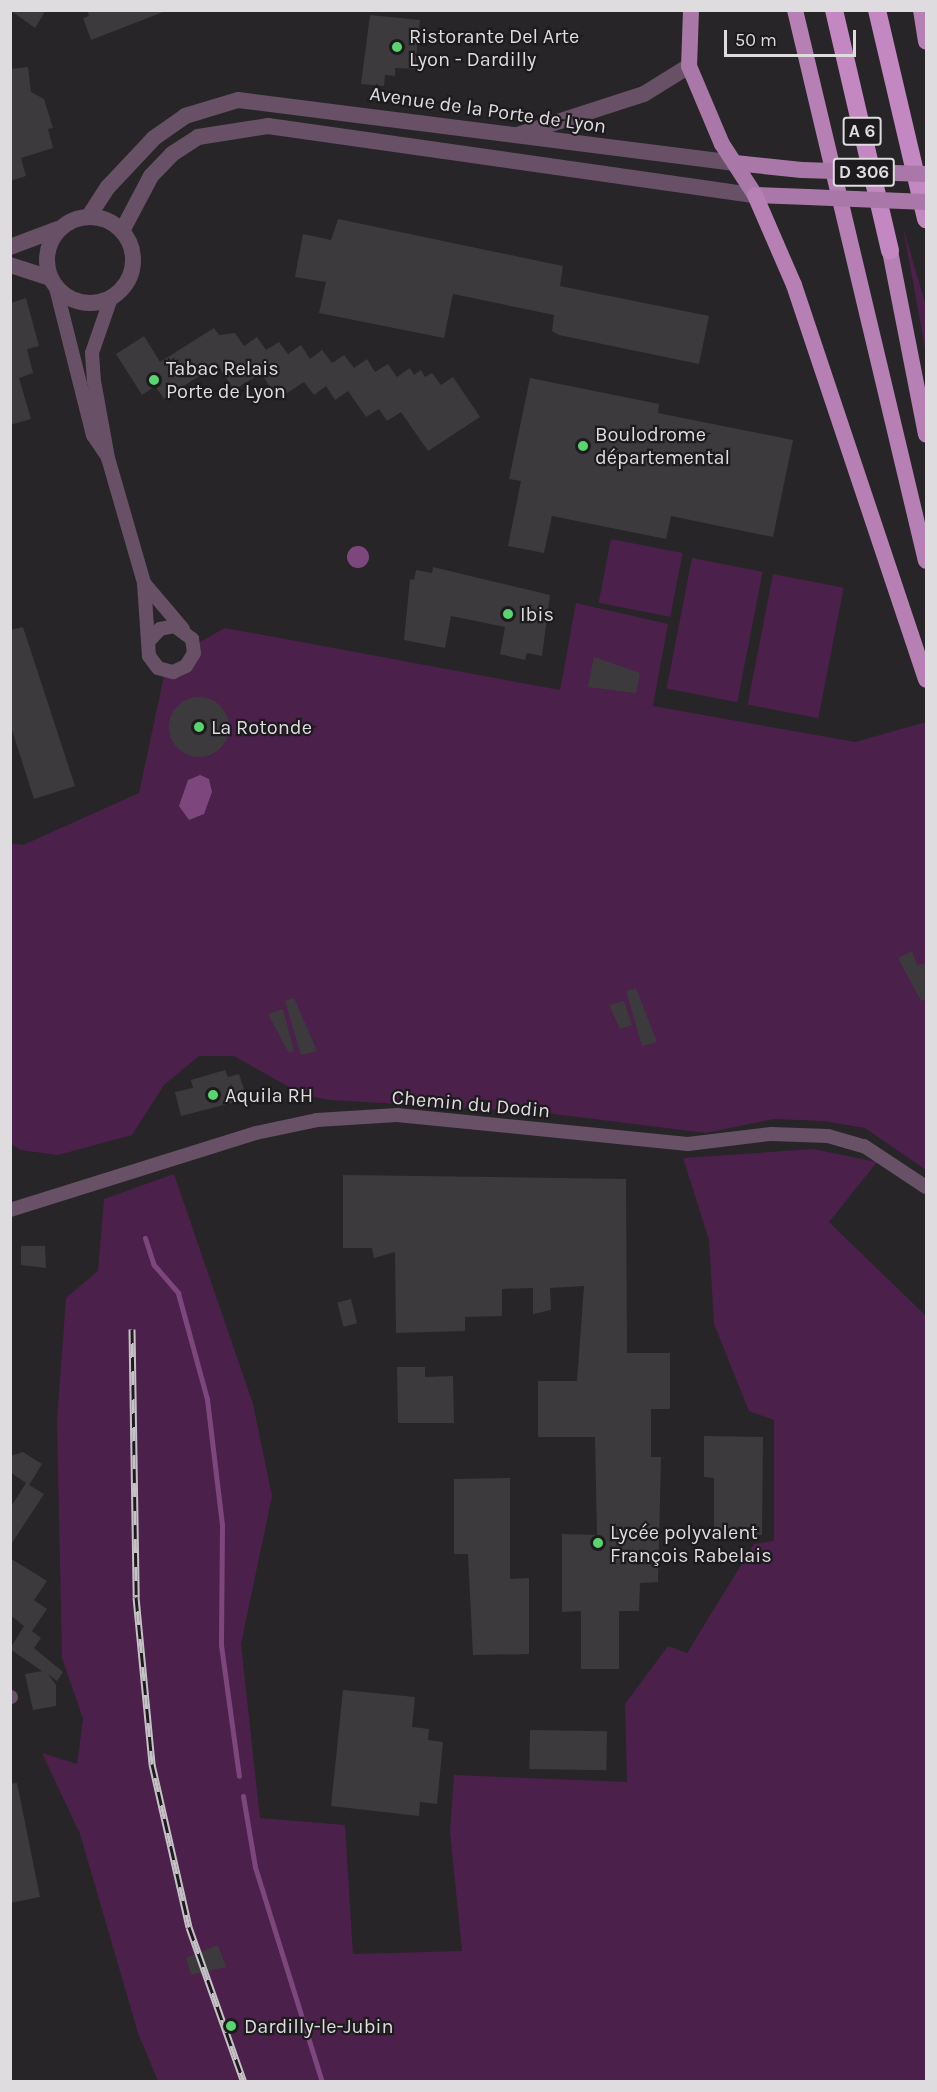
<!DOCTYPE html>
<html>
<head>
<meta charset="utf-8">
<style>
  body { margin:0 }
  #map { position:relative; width:937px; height:2092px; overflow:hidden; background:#272527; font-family:Karla,sans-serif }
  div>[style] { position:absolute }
  .green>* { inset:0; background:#4b204b; transform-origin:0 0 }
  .water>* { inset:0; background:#7d477d }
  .round { border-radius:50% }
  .stream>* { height:5px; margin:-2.5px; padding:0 2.5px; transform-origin:2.5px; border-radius:2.5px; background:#7d477d }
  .building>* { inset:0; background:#3d3a3d; transform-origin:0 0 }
  .minor>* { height:14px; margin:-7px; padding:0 7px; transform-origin:7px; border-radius:7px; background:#685067 }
  .tertiary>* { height:16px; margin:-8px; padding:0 8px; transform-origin:8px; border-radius:8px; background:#685067 }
  .tertiary>.ring { margin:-8px; padding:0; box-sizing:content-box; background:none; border:16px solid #685067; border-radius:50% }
  .primary>* { height:16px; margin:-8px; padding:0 8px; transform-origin:8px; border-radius:8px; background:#a978a8 }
  .trunk>* { height:16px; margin:-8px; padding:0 8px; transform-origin:8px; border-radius:8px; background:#b680b5 }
  .motorway>* { height:18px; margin:-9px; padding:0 9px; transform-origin:9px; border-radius:9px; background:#c388c2 }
  .rail>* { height:7px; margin-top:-3.5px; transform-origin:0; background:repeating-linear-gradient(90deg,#1e1b1e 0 14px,#c4c2c4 0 28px); box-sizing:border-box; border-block:2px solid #c4c2c4 }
  .primary-bridge>* { height:16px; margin:-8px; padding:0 8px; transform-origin:8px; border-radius:8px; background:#a978a8 }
  .dots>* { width:16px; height:16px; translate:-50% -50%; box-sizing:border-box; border:3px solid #1e1b1e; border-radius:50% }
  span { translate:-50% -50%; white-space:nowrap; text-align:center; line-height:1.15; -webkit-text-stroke:4.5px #1e1b1e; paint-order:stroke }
  .shield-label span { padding:2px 4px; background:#1e1b1e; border:2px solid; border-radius:4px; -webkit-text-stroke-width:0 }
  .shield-label { font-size:18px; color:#dedcde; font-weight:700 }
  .poi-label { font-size:20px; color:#dedcde }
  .left { translate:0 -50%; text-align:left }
  .street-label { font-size:20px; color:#dedcde }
  .frame { position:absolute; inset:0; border:12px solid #dedcde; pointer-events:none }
  .scale { position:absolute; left:724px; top:30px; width:132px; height:27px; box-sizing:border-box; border:3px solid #dedcde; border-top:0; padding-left:8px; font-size:18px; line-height:21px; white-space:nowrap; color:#dedcde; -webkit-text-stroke:4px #1e1b1e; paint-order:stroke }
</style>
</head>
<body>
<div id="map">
  <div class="green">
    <div style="clip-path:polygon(903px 227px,926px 306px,926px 354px)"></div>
    <div style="left:611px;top:539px;width:73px;height:65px;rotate:11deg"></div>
    <div style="left:692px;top:558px;width:72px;height:133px;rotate:11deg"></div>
    <div style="left:773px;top:574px;width:72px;height:133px;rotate:11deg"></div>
    <div style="clip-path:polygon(576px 603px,668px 624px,653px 706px,855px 742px,926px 722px,926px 1170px,865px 1128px,823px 1121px,774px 1119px,706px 1133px,538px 1112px,330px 1100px,303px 1095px,234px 1056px,199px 1056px,164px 1085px,132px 1135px,58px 1155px,20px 1150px,10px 1143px,10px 843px,23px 845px,139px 793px,165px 671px,186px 666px,194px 645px,225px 628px,560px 690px)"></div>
    <div style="clip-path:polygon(813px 1149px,877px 1162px,829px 1222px,926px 1316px,926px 2081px,158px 2081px,138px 2033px,80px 1834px,42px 1753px,77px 1764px,83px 1719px,62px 1658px,57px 1421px,66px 1298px,98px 1271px,104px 1199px,174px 1174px,253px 1404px,272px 1496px,241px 1644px,260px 1818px,345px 1825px,353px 1954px,462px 1951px,450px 1832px,454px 1775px,627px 1782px,625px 1704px,668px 1646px,687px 1653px,754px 1544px,774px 1541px,774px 1420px,749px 1411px,714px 1324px,709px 1240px,683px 1158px)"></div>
  </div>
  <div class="water">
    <div class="round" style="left:347px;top:546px;width:22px;height:22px"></div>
    <div style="clip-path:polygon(200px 775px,209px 779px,212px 792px,204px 814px,189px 820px,179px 806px,188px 780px)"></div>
  </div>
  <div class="stream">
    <div style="left:145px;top:1238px;width:28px;rotate:72deg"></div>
    <div style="left:154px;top:1265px;width:37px;rotate:49deg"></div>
    <div style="left:178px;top:1293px;width:110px;rotate:74.7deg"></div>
    <div style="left:207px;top:1399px;width:127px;rotate:83.2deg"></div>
    <div style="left:222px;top:1525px;width:120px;rotate:90.5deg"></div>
    <div style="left:221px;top:1645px;width:132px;rotate:82.2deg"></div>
    <div style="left:243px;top:1796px;width:72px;rotate:80.4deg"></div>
    <div style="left:255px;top:1867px;width:225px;rotate:72.7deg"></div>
  </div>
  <div class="building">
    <div style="clip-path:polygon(10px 10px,46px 10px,35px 28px)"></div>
    <div style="clip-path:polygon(87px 10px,163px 10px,163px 12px,91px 40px,83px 18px,89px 16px)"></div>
    <div style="clip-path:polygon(370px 15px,420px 20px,415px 69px,395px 68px,395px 76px,385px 75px,384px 86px,361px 84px)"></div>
    <div style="clip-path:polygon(28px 67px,31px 92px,44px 99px,53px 128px,48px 129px,53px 148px,21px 158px,26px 176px,10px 181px,10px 69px)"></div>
    <div style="clip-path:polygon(338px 219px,563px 266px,560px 286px,709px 316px,699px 364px,559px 335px,552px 331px,554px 315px,453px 294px,444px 338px,319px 313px,326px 282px,295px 277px,303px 234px,331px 240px)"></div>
    <div style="clip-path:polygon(26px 298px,39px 346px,27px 349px,33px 373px,19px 378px,31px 419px,10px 425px,10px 303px)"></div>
    <div style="clip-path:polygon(214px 328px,219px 335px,235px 333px,244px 346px,257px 337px,266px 350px,279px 342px,288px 354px,301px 345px,310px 359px,322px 350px,332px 363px,344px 355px,354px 368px,367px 359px,375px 372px,388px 364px,397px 377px,410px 368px,414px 375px,421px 370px,425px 377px,432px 373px,441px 385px,453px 377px,480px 417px,428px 451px,401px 412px,387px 421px,379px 409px,366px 417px,348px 391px,335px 400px,326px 386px,314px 395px,304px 382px,278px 399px,261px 373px,234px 390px,217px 364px,164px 399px,155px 386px,142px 395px,116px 354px,144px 336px,160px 362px)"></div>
    <div style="clip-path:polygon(530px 378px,659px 404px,658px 413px,793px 440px,773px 537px,671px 516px,666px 539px,552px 516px,544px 553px,508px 546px,521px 481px,509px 479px)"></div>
    <div style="clip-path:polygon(433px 567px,550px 595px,542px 656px,527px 653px,525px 660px,500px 654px,505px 627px,451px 616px,445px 648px,404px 640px,410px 579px,414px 580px,416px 570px,432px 573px)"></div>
    <div style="clip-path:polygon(23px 627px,75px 786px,34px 799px,10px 724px,10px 630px)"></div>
    <div style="clip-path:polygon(594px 657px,640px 673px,636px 693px,588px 687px)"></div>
    <div class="round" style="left:169px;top:697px;width:60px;height:60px"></div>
    <div style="clip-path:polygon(912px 951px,917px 965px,927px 963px,927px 999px,921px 1001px,898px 958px)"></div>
    <div style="clip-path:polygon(636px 988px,657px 1042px,642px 1046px,626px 991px)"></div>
    <div style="clip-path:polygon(294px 998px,317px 1051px,301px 1055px,285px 1001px)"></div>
    <div style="clip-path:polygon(624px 1001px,632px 1025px,620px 1029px,609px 1005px)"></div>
    <div style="clip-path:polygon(283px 1009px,294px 1051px,289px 1053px,268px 1014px)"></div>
    <div style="clip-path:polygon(225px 1070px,228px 1077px,239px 1074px,247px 1099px,181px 1116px,175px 1092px,193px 1088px,191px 1080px)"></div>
    <div style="clip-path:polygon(343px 1175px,626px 1179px,627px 1353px,670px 1353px,670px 1409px,651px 1409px,651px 1457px,661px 1457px,658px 1582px,640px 1583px,639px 1611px,619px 1611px,619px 1669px,581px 1669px,581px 1611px,562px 1612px,562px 1534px,597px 1535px,595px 1437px,538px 1437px,538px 1381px,577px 1381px,584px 1286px,550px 1288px,551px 1310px,533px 1314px,533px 1288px,502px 1289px,502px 1316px,465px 1317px,465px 1331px,396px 1333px,395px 1252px,374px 1258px,372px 1248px,343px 1248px)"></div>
    <div style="clip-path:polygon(21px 1246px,45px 1246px,46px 1268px,21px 1265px)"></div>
    <div style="left:351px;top:1299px;width:25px;height:14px;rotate:76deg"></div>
    <div style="clip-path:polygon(397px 1367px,425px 1367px,425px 1377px,453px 1376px,454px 1423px,398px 1423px)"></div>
    <div style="clip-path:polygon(704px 1436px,763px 1437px,762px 1535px,714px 1535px,714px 1478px,704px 1477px)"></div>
    <div style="clip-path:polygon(23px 1452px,42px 1464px,29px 1485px,44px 1494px,10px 1546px,10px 1508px,26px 1483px,10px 1472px,10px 1456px)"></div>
    <div style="clip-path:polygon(510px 1478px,510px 1579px,529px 1578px,529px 1654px,473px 1655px,468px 1554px,454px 1554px,454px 1479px)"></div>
    <div style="clip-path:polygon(10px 1558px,47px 1581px,34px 1600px,47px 1609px,32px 1631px,41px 1638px,34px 1648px,63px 1672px,57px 1681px,48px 1674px,56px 1685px,56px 1706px,33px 1710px,25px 1674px,42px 1671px,10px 1649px,24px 1626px,10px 1615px)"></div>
    <div style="clip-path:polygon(343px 1690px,415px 1697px,412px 1727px,429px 1729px,428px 1740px,443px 1742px,437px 1804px,420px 1802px,419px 1816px,331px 1806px)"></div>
    <div style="left:530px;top:1730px;width:77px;height:39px;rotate:1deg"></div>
    <div style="clip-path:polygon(17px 1783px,40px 1897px,10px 1903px,10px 1784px)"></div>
    <div style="clip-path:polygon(218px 1945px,226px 1967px,191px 1975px,186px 1958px)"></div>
  </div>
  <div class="minor">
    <div style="left:56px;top:288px;width:152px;rotate:75.9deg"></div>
    <div style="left:93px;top:435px;width:25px;rotate:56deg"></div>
    <div style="left:111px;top:298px;width:58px;rotate:109.1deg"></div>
    <div style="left:92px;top:353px;width:28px;rotate:86deg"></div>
    <div style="left:94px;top:381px;width:78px;rotate:79.7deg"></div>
    <div style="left:108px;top:458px;width:130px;rotate:73.9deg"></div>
    <div style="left:144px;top:583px;width:73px;rotate:86.1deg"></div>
    <div style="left:149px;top:656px;width:15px;rotate:53deg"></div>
    <div style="left:158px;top:668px;width:16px;rotate:15deg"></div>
    <div style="left:173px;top:672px;width:14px;rotate:-25deg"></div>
    <div style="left:186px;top:666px;width:15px;rotate:-58deg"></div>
    <div style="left:194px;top:653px;width:14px;rotate:-98deg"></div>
    <div style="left:192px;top:639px;width:21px;rotate:-143deg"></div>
    <div style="left:175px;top:626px;width:15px;rotate:169deg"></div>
    <div style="left:160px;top:629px;width:16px;rotate:133deg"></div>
    <div style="left:144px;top:583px;width:60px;rotate:49.7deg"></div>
    <div style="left:10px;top:1210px;width:258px;rotate:-17.4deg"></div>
    <div style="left:256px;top:1133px;width:62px;rotate:-12deg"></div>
    <div style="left:317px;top:1120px;width:80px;rotate:-3.6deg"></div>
    <div style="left:397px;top:1115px;width:292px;rotate:5.7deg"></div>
    <div style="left:688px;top:1144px;width:84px;rotate:-6.9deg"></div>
    <div style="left:771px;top:1134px;width:57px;rotate:2deg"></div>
    <div style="left:828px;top:1136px;width:37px;rotate:16deg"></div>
    <div style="left:864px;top:1146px;width:74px;rotate:33.5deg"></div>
    <div style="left:10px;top:1697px;width:1px"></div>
  </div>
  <div class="tertiary">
    <div style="left:517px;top:135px;width:133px;rotate:-17.9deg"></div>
    <div style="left:644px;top:94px;width:53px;rotate:-31.9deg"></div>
    <div style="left:89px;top:216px;width:35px;rotate:-57deg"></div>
    <div style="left:108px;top:187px;width:67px;rotate:-46.8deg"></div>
    <div style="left:154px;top:138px;width:38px;rotate:-35deg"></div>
    <div style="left:185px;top:116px;width:55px;rotate:-16.8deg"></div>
    <div style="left:238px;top:100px;width:501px;rotate:7.22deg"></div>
    <div class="ring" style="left:47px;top:217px;width:70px;height:70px"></div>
    <div style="left:122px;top:231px;width:62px;rotate:-62.2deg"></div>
    <div style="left:151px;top:176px;width:30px;rotate:-46deg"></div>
    <div style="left:172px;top:154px;width:31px;rotate:-33deg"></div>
    <div style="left:198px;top:137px;width:71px;rotate:-8.9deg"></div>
    <div style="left:268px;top:126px;width:492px;rotate:8.1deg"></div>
    <div style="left:10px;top:247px;width:51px;rotate:-20.6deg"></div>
    <div style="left:10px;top:265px;width:42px;rotate:18deg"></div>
  </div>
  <div class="primary">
    <div style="left:691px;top:10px;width:56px;rotate:92deg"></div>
    <div style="left:689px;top:66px;width:85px;rotate:67.1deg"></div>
    <div style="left:722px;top:144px;width:61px;rotate:57.1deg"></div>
    <div style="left:755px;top:195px;width:53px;rotate:2.2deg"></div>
    <div style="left:735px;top:163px;width:67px;rotate:6deg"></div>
  </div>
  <div class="trunk">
    <div style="left:795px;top:10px;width:566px;rotate:76.63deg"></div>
    <div style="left:921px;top:10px;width:32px;rotate:81deg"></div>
    <div style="left:755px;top:195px;width:98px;rotate:66.6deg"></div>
    <div style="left:794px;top:285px;width:416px;rotate:71.5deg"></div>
    <div style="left:890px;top:251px;width:187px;rotate:78.9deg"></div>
  </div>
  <div class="motorway">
    <div style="left:834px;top:10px;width:247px;rotate:76.9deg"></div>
    <div style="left:877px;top:10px;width:215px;rotate:76.8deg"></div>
  </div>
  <div class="rail">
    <div style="left:132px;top:1329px;width:268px;rotate:89.1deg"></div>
    <div style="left:136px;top:1597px;width:168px;rotate:84.5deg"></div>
    <div style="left:152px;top:1764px;width:167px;rotate:77.2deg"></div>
    <div style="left:189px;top:1927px;width:164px;rotate:70.5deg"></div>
  </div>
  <div class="primary-bridge">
    <div style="left:802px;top:170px;width:124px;rotate:1.8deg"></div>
    <div style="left:808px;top:197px;width:118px;rotate:2.4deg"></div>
  </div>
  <div class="dots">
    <div style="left:397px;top:47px;background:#59d56f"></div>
    <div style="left:154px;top:380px;background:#59d56f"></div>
    <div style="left:583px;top:446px;background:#59d56f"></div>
    <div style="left:508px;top:614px;background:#59d56f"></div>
    <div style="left:199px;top:727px;background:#59d56f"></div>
    <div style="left:213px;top:1095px;background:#59d56f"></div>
    <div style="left:598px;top:1543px;background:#59d56f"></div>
    <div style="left:231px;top:2026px;background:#59d56f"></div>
  </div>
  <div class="shield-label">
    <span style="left:862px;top:131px">A 6</span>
    <span style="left:864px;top:172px">D 306</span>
  </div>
  <div class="poi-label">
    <span class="left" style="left:409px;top:48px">Ristorante Del Arte<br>Lyon - Dardilly</span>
    <span class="left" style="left:166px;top:380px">Tabac Relais<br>Porte de Lyon</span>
    <span class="left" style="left:595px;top:446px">Boulodrome<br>départemental</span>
    <span class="left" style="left:520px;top:614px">Ibis</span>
    <span class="left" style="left:211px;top:727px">La Rotonde</span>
    <span class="left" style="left:225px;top:1095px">Aquila RH</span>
    <span class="left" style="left:610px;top:1544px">Lycée polyvalent<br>François Rabelais</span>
    <span class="left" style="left:244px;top:2026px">Dardilly-le-Jubin</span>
  </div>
  <div class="street-label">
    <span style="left:488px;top:110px;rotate:8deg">Avenue de la Porte de Lyon</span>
    <span style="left:471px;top:1104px;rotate:5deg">Chemin du Dodin</span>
  </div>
  <div class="frame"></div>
  <div class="scale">50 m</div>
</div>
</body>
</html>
